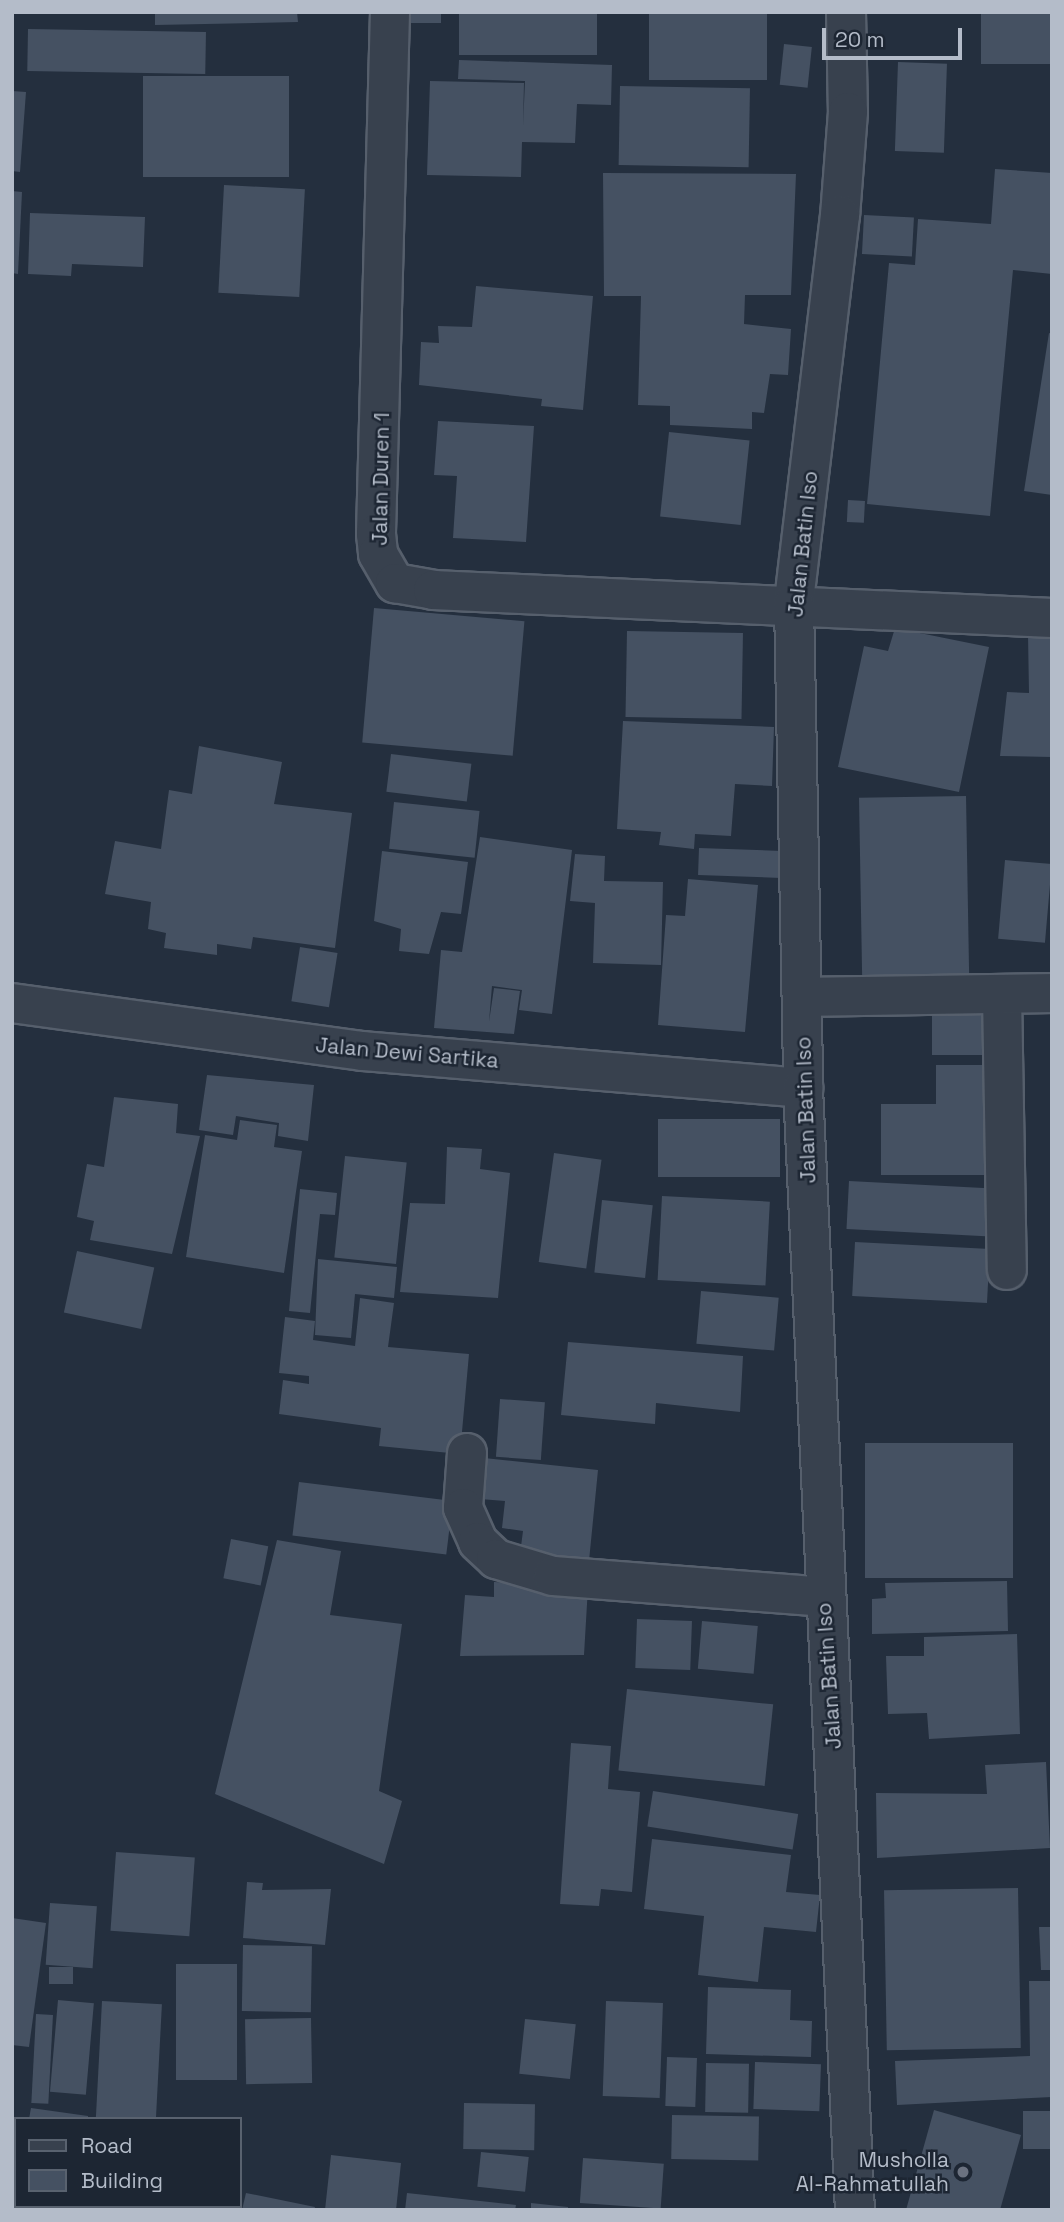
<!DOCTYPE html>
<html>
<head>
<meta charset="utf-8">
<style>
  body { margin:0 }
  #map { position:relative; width:1064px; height:2222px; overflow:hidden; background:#242f3e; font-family:"Space Grotesk",sans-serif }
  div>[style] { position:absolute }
  .building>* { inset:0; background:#455162; transform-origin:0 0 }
  .roads { filter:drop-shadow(2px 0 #565f6c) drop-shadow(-2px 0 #565f6c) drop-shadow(0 2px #565f6c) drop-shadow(0 -2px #565f6c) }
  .minor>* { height:38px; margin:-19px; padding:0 19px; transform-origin:19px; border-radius:19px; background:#38414e }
  .tertiary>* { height:38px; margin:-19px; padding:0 19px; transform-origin:19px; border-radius:19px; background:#38414e }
  .dots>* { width:19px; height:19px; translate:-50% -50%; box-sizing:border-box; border:4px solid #1d2633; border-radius:50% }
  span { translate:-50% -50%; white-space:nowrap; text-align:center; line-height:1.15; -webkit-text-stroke:5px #1d2633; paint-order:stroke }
  .street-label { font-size:21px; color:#b4bcc9 }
  .poi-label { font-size:21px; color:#b4bcc9 }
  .right { translate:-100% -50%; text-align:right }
  .frame { position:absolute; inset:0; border:14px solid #b4bcc9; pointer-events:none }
  .legend { position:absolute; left:14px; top:2117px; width:228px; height:91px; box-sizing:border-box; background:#1d2633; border:2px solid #59626f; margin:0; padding:9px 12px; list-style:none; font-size:21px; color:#b4bcc9 }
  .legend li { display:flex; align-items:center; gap:14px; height:35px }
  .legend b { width:35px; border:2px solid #59626f }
  .scale { position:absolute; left:822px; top:28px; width:140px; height:32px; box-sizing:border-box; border:4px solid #b4bcc9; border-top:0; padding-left:9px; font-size:21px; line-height:24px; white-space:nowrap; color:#b4bcc9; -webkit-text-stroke:5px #1d2633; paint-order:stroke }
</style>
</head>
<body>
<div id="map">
  <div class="building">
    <div style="clip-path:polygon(155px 12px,297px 12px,298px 22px,155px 25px)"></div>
    <div style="left:410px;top:12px;width:31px;height:11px"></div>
    <div style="left:459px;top:12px;width:138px;height:43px"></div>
    <div style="left:649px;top:12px;width:118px;height:68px"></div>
    <div style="left:981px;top:12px;width:71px;height:52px"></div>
    <div style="left:28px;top:29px;width:178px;height:42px;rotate:1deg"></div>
    <div style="left:784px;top:44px;width:28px;height:41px;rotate:6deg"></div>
    <div style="clip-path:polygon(459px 60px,612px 65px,611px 105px,577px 104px,575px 143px,522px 142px,521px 177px,427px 175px,430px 81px,524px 83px,523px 126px,525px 81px,458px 79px)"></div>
    <div style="left:898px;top:62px;width:49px;height:89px;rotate:2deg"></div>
    <div style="left:143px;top:76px;width:146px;height:101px"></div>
    <div style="left:620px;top:86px;width:130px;height:79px;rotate:1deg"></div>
    <div style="clip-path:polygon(12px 91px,26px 92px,20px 172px,12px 171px)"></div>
    <div style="clip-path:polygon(995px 169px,1052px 173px,1052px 274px,1013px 270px,990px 516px,867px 504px,889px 263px,915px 265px,918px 219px,991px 224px)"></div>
    <div style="clip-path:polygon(603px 173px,796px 174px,791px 295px,745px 295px,744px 324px,791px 329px,788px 375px,770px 374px,764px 413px,752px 412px,752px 429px,670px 425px,670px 406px,638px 405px,641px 296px,604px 296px)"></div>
    <div style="left:224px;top:185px;width:81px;height:108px;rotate:3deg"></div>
    <div style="clip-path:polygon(12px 191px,22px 192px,18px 274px,12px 273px)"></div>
    <div style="clip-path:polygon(30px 213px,145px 217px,143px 267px,72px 264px,71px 276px,28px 274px)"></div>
    <div style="left:864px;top:215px;width:50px;height:39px;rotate:3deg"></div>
    <div style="clip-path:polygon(476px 286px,593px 296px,583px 410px,541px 406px,542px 399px,419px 385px,421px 342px,439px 343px,438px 326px,472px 327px)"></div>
    <div style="clip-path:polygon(1049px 333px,1052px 334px,1052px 495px,1024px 491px)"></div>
    <div style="clip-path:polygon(438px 421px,534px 426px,526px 542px,453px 538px,457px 476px,434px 475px)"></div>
    <div style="left:669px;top:432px;width:81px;height:85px;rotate:6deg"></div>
    <div style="left:848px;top:500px;width:17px;height:22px;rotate:3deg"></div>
    <div style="left:374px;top:608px;width:151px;height:135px;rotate:5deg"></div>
    <div style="clip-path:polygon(895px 628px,989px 647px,959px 792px,838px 767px,864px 646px,888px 651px)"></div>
    <div style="left:627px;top:631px;width:116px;height:86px;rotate:1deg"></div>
    <div style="clip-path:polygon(1028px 635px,1052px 638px,1052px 757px,1000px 756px,1007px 692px,1029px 693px)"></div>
    <div style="clip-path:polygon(623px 721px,774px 727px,772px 786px,735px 784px,731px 836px,695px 834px,694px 849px,659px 845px,661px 832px,617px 829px)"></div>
    <div style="clip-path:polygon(199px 746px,282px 762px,274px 804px,352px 813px,335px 948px,253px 937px,251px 949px,217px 944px,217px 955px,164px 948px,166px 933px,148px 929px,151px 902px,105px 894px,115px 841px,161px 849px,169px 790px,192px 794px)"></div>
    <div style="left:391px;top:754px;width:81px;height:38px;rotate:7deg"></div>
    <div style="left:966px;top:796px;width:190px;height:107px;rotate:89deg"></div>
    <div style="left:394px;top:802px;width:86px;height:47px;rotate:6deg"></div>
    <div style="clip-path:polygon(480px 837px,572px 850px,552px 1014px,519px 1010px,522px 990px,492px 986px,489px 1022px,494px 988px,520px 991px,514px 1034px,434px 1028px,441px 950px,462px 952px)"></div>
    <div style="left:699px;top:848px;width:83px;height:27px;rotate:2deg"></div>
    <div style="clip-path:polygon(382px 851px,468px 862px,461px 914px,441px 912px,429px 954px,399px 951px,401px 929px,374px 921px)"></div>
    <div style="clip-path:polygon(575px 854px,605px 856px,604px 881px,663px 882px,661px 965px,593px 963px,595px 903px,570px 901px)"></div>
    <div style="left:1005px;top:860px;width:47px;height:79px;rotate:5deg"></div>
    <div style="clip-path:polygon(688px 879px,758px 885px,745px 1032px,658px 1025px,666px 915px,685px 916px)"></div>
    <div style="left:300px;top:947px;width:38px;height:55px;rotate:9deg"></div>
    <div style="left:982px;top:1008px;width:47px;height:50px;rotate:90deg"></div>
    <div style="clip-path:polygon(936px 1065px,993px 1065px,995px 1175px,881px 1175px,881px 1104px,936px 1104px)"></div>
    <div style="clip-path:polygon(207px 1075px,314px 1085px,308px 1141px,278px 1136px,279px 1123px,236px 1116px,233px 1135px,199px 1130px)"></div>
    <div style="clip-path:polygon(114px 1097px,178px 1104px,176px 1133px,200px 1136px,172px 1254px,90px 1240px,94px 1221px,77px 1217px,87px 1164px,104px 1167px)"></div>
    <div style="left:658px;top:1119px;width:122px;height:58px"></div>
    <div style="clip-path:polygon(240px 1120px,277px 1125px,274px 1147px,302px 1151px,284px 1273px,186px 1257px,205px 1135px,237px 1140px)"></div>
    <div style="clip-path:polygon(447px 1147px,482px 1149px,480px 1169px,510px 1173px,498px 1298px,400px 1292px,410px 1203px,445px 1204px)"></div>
    <div style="left:554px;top:1153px;width:48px;height:110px;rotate:8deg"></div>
    <div style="left:345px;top:1156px;width:62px;height:102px;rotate:6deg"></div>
    <div style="left:849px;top:1181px;width:144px;height:48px;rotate:3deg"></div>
    <div style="clip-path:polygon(300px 1189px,337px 1193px,335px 1215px,320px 1214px,310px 1313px,289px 1311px)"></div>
    <div style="left:662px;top:1196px;width:108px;height:84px;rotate:3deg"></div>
    <div style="left:602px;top:1200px;width:51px;height:73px;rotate:6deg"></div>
    <div style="left:855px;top:1242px;width:135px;height:54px;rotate:3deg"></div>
    <div style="left:77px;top:1251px;width:79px;height:63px;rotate:12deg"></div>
    <div style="clip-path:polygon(318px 1259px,397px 1267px,394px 1298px,355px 1294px,351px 1338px,315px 1335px)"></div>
    <div style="left:701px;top:1291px;width:78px;height:53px;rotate:5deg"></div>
    <div style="clip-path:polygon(360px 1298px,394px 1303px,388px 1347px,469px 1354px,460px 1454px,379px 1446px,381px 1428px,279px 1414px,283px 1380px,309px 1384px,309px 1376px,279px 1373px,285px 1317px,315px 1321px,313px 1340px,355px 1346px)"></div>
    <div style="clip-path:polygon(568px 1342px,743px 1356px,740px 1412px,656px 1403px,655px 1424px,561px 1415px)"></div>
    <div style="left:500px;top:1399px;width:45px;height:58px;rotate:4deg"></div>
    <div style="left:865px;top:1443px;width:148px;height:135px"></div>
    <div style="clip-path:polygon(484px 1458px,598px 1470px,589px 1561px,520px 1554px,523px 1531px,502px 1528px,505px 1501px,480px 1499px)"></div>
    <div style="left:299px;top:1482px;width:155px;height:54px;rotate:7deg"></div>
    <div style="left:231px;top:1539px;width:38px;height:40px;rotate:11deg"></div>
    <div style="clip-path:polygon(277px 1540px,341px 1551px,330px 1615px,402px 1624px,379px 1791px,402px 1801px,384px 1864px,215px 1794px)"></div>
    <div style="clip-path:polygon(1007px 1581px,1008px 1631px,872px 1634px,872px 1599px,886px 1598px,885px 1583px)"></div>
    <div style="clip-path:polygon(494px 1582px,588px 1587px,584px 1655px,460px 1656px,465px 1595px,494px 1597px)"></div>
    <div style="left:637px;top:1619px;width:55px;height:49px;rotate:2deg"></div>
    <div style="left:702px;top:1621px;width:56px;height:48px;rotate:5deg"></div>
    <div style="clip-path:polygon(1017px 1634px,1020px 1734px,929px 1739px,927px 1713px,888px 1714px,886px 1656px,924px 1656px,924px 1637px)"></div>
    <div style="left:627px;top:1689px;width:147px;height:82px;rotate:6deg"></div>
    <div style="clip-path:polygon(571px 1743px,611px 1746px,608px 1789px,640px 1792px,632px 1892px,601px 1889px,599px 1906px,560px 1904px)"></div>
    <div style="clip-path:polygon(1046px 1762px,1050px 1848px,877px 1858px,876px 1793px,987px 1794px,985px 1765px)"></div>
    <div style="left:653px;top:1791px;width:147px;height:36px;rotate:9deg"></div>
    <div style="clip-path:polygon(652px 1839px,791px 1855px,786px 1892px,820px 1895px,816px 1932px,764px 1927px,758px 1982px,698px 1975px,704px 1916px,644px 1909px)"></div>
    <div style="left:116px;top:1852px;width:79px;height:79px;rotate:4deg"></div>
    <div style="clip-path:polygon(247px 1882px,263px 1883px,262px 1890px,331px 1889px,325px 1945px,243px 1938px)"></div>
    <div style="left:1018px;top:1888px;width:160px;height:134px;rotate:89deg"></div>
    <div style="left:50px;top:1903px;width:47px;height:62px;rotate:4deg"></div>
    <div style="clip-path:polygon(12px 1918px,46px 1923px,29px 2047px,12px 2045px)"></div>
    <div style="clip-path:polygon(1039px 1927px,1052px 1927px,1052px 1970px,1041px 1970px)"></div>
    <div style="left:243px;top:1945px;width:69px;height:66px;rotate:1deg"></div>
    <div style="left:237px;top:1964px;width:116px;height:61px;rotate:90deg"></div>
    <div style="left:49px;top:1967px;width:24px;height:17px"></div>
    <div style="clip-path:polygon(1029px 1981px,1052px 1981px,1052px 2097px,897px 2105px,895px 2061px,1030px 2056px)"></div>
    <div style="clip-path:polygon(708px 1987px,791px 1990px,790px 2020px,812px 2021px,811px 2057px,706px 2054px)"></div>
    <div style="left:58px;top:2000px;width:36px;height:92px;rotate:5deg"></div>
    <div style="left:102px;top:2001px;width:60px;height:118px;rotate:3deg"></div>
    <div style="left:606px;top:2001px;width:57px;height:95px;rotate:2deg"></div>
    <div style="left:36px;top:2014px;width:17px;height:89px;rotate:3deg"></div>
    <div style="left:311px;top:2018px;width:65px;height:66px;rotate:89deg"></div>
    <div style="left:525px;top:2019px;width:51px;height:55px;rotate:6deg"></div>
    <div style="left:667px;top:2057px;width:30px;height:49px;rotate:2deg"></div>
    <div style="left:755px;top:2062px;width:66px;height:47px;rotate:2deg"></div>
    <div style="left:706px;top:2063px;width:43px;height:49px;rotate:1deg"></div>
    <div style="left:464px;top:2103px;width:71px;height:46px;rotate:1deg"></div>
    <div style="clip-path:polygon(31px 2108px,88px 2116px,88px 2119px,29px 2119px)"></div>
    <div style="clip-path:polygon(934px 2110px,1021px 2135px,1000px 2210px,906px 2210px)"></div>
    <div style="left:1023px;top:2111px;width:29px;height:38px"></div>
    <div style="left:672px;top:2115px;width:87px;height:44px;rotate:1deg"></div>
    <div style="clip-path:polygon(12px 2121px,16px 2121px,14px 2191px,12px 2191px)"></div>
    <div style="left:481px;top:2152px;width:48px;height:35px;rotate:6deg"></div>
    <div style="clip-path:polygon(331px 2155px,401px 2163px,396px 2210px,325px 2210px)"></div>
    <div style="left:583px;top:2158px;width:81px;height:45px;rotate:4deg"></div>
    <div style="clip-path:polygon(246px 2193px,315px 2207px,314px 2210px,242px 2210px)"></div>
    <div style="clip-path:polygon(407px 2193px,516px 2205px,515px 2210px,405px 2210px)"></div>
    <div style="clip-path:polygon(531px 2203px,568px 2207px,568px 2210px,531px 2210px)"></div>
    <div style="clip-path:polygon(17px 2206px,75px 2206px,16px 2210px)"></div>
    <div style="clip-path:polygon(92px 2206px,150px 2206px,92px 2210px)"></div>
    <div style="left:173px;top:2206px;width:46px;height:4px"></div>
  </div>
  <div class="roads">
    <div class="minor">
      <div style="left:390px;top:12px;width:522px;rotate:91.54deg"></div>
      <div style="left:376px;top:534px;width:20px;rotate:84deg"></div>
      <div style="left:378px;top:554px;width:34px;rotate:60deg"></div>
      <div style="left:395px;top:583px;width:39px;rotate:10deg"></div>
      <div style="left:433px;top:590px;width:620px;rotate:2.59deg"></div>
      <div style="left:1002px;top:994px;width:276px;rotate:89deg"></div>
      <div style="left:802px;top:997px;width:250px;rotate:-0.9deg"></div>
      <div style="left:12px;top:1003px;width:353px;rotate:7.8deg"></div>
      <div style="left:362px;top:1051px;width:443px;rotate:4.8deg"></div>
      <div style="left:467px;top:1453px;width:55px;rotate:94.2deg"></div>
      <div style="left:463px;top:1508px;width:37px;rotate:66deg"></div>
      <div style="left:478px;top:1542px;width:25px;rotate:43deg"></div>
      <div style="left:496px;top:1559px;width:59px;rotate:16.6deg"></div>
      <div style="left:553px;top:1576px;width:271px;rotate:4.4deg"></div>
    </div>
    <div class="tertiary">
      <div style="left:846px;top:12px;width:100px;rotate:88.9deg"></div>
      <div style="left:848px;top:112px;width:103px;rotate:94.4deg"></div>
      <div style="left:840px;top:215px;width:391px;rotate:96.8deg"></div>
      <div style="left:794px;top:603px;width:485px;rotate:88.9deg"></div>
      <div style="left:803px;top:1088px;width:1123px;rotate:87.35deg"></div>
    </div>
  </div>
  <div class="dots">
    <div style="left:963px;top:2172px;background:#6b7280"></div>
  </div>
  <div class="street-label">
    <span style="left:381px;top:479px;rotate:-89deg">Jalan Duren 1</span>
    <span style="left:803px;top:544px;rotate:-84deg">Jalan Batin Iso</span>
    <span style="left:407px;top:1053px;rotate:5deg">Jalan Dewi Sartika</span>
    <span style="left:806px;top:1110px;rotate:-92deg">Jalan Batin Iso</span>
    <span style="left:829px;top:1676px;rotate:-94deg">Jalan Batin Iso</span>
  </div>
  <div class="poi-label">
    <span class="right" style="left:949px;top:2172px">Musholla<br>Al-Rahmatullah</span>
  </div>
  <div class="frame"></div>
  <ul class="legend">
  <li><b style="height:9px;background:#38414e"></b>Road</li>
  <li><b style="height:19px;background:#455162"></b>Building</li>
  </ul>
  <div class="scale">20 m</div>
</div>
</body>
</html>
